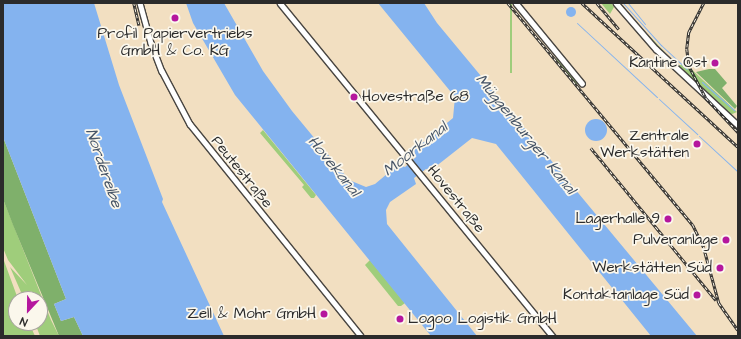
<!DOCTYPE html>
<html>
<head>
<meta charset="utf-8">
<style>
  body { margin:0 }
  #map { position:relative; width:741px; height:339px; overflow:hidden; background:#f2dfc1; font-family:"Architects Daughter",sans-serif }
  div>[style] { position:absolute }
  .green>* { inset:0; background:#9fcd7b; transform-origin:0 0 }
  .forest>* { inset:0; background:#7fb06b }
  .water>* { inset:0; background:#84b3ef }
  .round { border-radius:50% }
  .stream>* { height:1px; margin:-0.5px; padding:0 0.5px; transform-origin:0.5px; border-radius:0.5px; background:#84b3ef }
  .roads { filter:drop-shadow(1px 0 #494642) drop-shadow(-1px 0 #494642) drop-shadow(0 1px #494642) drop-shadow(0 -1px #494642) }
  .minor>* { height:4.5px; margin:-2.25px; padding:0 2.25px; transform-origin:2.25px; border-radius:2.25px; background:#fff }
  .rail>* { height:2.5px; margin-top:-1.25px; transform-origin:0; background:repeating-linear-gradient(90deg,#fbf7ec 0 3px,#2b2b2b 0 6px); box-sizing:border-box; border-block:1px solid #2b2b2b }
  .dots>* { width:11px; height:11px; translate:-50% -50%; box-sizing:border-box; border:2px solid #fbf7ec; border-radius:50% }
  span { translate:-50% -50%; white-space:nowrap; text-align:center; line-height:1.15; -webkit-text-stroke:3.5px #fbf7ec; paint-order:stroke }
  .poi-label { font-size:15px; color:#2b2b2b }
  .right { translate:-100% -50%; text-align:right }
  .left { translate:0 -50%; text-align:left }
  .street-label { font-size:15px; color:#2b2b2b }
  .water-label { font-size:16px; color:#465466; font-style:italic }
  .frame { position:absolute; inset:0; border:4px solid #2b2b2b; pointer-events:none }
  .north { position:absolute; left:8px; top:291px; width:40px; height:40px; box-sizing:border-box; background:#fbf7ec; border:1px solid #a8a59f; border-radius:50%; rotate:202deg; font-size:11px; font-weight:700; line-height:16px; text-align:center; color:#2b2b2b }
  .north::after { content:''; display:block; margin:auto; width:14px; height:18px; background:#b5179e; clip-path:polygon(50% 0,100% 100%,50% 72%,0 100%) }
</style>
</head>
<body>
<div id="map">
  <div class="green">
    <div style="left:510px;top:3px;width:2px;height:70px"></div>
    <div style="clip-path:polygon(601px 3px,611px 3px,614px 7px,610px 14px)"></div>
    <div style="clip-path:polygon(618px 3px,677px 65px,687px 65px,737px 112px,730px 115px,658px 48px)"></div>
    <div style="clip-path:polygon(557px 58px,577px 82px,577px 85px,556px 59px)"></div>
    <div style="clip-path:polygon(263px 130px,316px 195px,314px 198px,311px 198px,302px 187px,304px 185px,260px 133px)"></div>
    <div style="clip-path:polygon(3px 199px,51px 320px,59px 336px,40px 336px,35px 323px,40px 323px,40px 299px,24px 299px,10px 267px,27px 285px,8px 260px,3px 248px)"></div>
    <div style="clip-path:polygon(3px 258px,18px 299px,16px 299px,16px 323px,29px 323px,35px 336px,3px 336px)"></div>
    <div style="clip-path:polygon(370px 260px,405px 303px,401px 306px,398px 306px,365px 265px)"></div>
  </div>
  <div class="forest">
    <div style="clip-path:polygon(709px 69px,715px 69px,727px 83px,722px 88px,737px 106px,735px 109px,696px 72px)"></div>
    <div style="clip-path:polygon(3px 137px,66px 299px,54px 304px,61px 321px,74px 317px,83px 336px,59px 336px,13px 225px,3px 199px)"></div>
  </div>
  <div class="water">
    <div style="clip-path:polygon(3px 3px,94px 3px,119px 85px,163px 199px,162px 202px,224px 336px,83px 336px,74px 317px,61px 321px,54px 304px,66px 299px,3px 137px)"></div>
    <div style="clip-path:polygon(186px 3px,224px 3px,263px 71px,292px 111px,349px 180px,366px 187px,375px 184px,399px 164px,405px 167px,416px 157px,414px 150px,453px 118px,455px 97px,378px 3px,424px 3px,437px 23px,697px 336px,651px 336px,496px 144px,472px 138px,430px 171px,426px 169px,414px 178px,416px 184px,390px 202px,386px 210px,387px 224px,477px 336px,431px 336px,235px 95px,193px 23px)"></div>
    <div class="round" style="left:566px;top:7px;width:10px;height:10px"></div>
    <div class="round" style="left:585px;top:119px;width:22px;height:22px"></div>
  </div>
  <div class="stream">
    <div style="left:623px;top:3px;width:57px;rotate:47.9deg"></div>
    <div style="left:661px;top:45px;width:35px;rotate:43deg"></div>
    <div style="left:628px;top:3px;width:27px;rotate:51deg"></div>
    <div style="left:577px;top:23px;width:109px;rotate:42.8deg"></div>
    <div style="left:702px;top:82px;width:43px;rotate:41.2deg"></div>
    <div style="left:659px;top:99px;width:52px;rotate:42.6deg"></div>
    <div style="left:699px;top:136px;width:53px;rotate:42.7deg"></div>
  </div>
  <div class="roads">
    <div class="minor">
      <div style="left:140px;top:3px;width:41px;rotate:74.6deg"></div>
      <div style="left:151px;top:43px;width:30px;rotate:69deg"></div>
      <div style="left:162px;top:71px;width:60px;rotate:62.2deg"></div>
      <div style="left:190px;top:124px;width:272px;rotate:51.1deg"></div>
      <div style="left:280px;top:3px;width:431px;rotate:50.7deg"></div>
      <div style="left:516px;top:3px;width:104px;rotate:50.5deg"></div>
      <div style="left:616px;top:3px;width:61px;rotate:49deg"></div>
      <div style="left:656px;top:49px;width:112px;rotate:42.8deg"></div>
    </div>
  </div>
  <div class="rail">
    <div style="left:134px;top:3px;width:23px;rotate:77deg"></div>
    <div style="left:508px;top:3px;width:289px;rotate:50.2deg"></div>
    <div style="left:693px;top:225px;width:25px;rotate:64deg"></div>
    <div style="left:704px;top:248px;width:57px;rotate:74.7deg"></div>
    <div style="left:719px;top:303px;width:33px;rotate:55deg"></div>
    <div style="left:582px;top:3px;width:212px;rotate:42.7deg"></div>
    <div style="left:597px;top:3px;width:34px;rotate:50deg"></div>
    <div style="left:704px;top:3px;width:33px;rotate:117deg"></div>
    <div style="left:689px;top:32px;width:17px;rotate:97deg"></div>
    <div style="left:687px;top:49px;width:17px;rotate:83deg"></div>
    <div style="left:689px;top:66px;width:36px;rotate:62deg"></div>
    <div style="left:706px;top:98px;width:47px;rotate:46.7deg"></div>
    <div style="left:591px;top:148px;width:197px;rotate:50.6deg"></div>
  </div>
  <div class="dots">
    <div style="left:175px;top:18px;background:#b5179e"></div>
    <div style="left:715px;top:63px;background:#b5179e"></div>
    <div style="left:354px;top:97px;background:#b5179e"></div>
    <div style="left:697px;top:144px;background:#b5179e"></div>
    <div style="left:668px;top:219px;background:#b5179e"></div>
    <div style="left:726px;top:240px;background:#b5179e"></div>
    <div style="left:720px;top:268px;background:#b5179e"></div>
    <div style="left:697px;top:295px;background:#b5179e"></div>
    <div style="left:324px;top:314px;background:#b5179e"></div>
    <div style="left:400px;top:319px;background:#b5179e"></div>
  </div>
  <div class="poi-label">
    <span style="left:175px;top:42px">Profil Papiervertriebs<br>GmbH &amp; Co. KG</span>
    <span class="right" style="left:707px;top:63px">Kantine Ost</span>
    <span class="left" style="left:362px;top:97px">Hovestraße 68</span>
    <span class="right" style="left:689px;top:144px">Zentrale<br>Werkstätten</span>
    <span class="right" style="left:660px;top:219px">Lagerhalle 9</span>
    <span class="right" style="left:718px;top:240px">Pulveranlage</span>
    <span class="right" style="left:712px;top:268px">Werkstätten Süd</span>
    <span class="right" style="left:689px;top:295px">Kontaktanlage Süd</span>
    <span class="right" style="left:316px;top:314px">Zell &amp; Mohr GmbH</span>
    <span class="left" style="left:408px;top:319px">Logoo Logistik GmbH</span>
  </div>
  <div class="street-label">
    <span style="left:242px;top:172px;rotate:51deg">Peutestraße</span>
    <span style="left:456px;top:199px;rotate:51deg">Hovestraße</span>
  </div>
  <div class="water-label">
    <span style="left:526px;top:134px;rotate:51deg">Müggenburger Kanal</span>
    <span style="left:415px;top:149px;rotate:-38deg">Moorkanal</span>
    <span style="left:334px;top:166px;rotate:51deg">Hovekanal</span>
    <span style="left:104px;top:168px;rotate:71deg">Norderelbe</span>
  </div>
  <div class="frame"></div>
  <div class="north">N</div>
</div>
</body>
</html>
